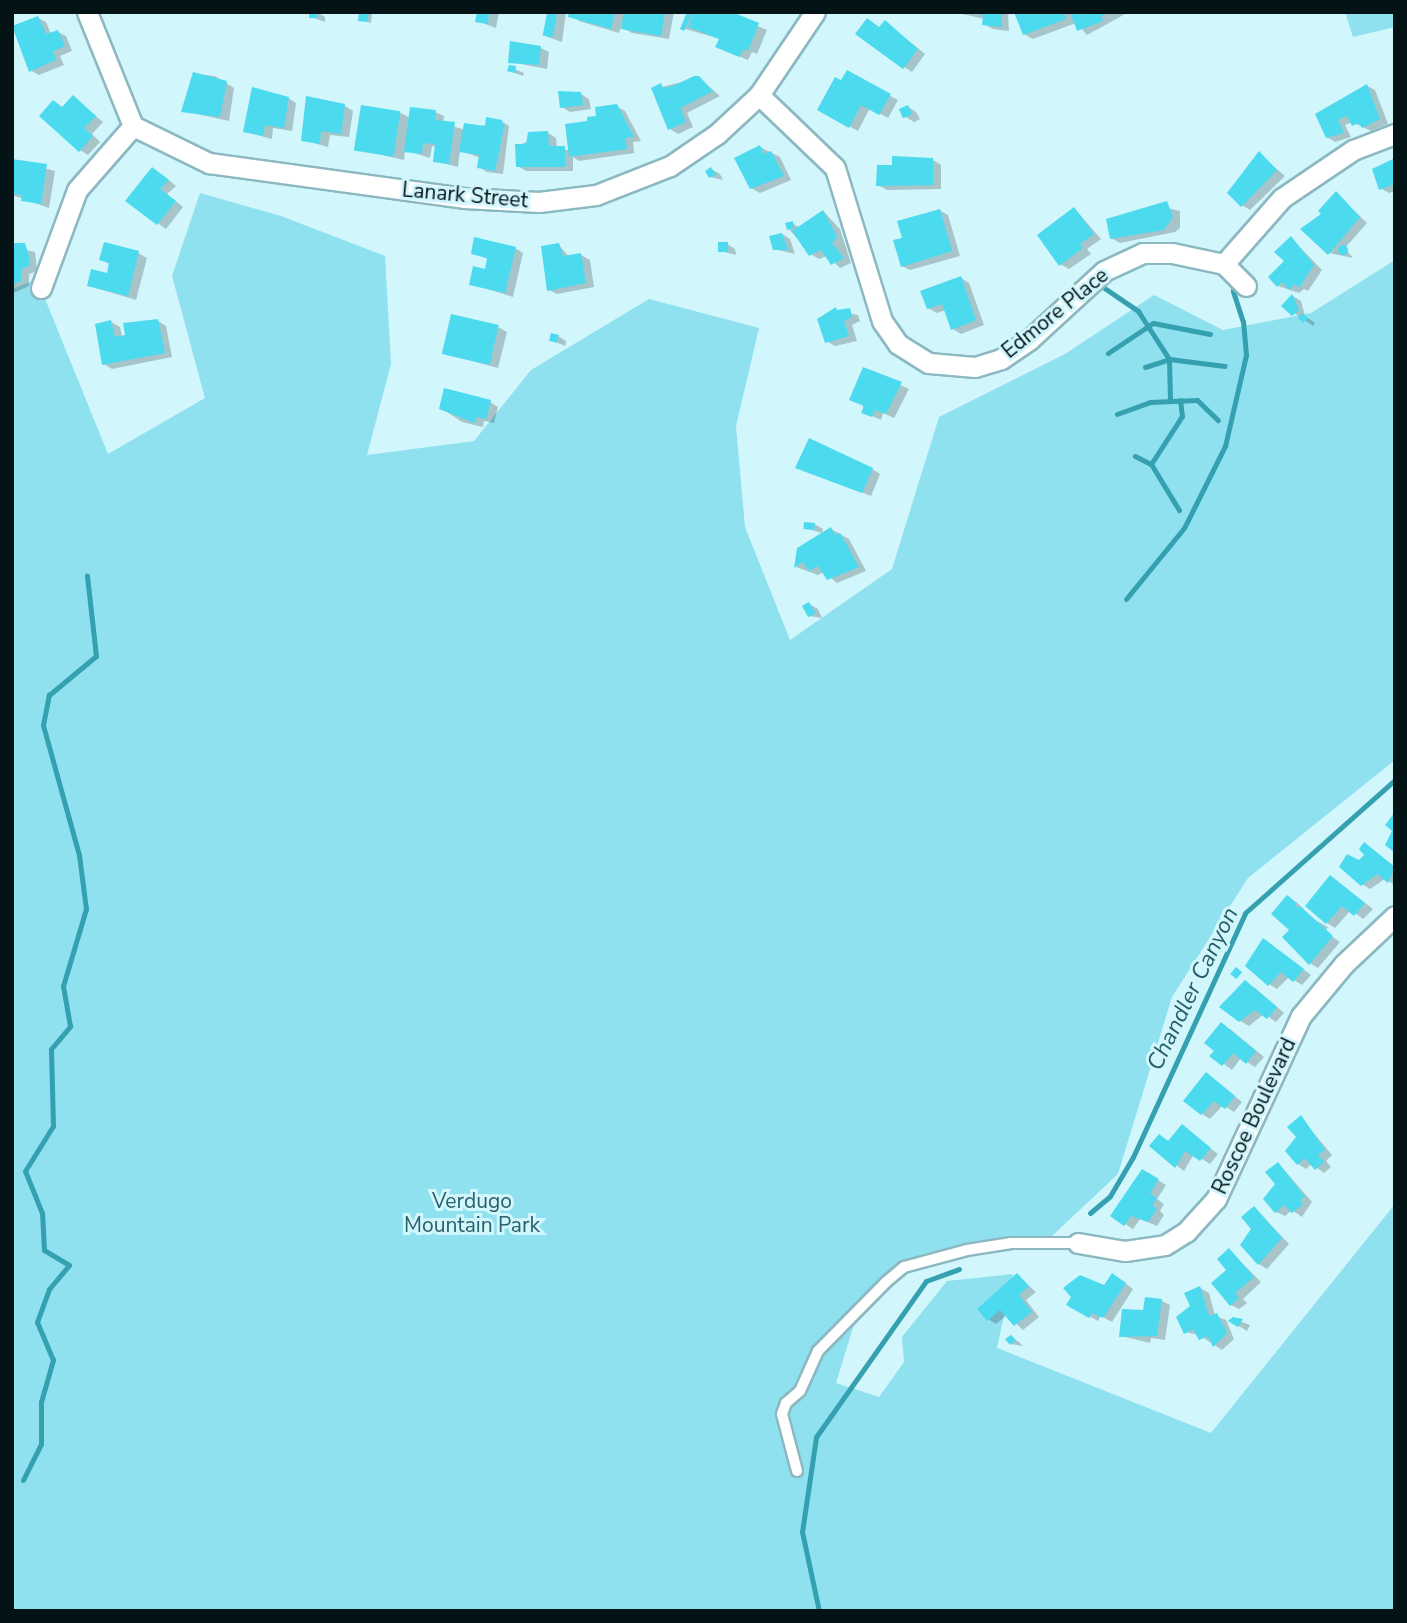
<!DOCTYPE html>
<html>
<head>
<meta charset="utf-8">
<style>
  body { margin:0 }
  #map { position:relative; width:1407px; height:1623px; overflow:hidden; background:#d1f6fc; font-family:"Nunito Sans",sans-serif }
  div>[style] { position:absolute }
  .green>* { inset:0; background:#90e1ef }
  .shadow>* { inset:0; background:#0003 }
  .stream>* { height:5px; margin:-2.5px; padding:0 2.5px; transform-origin:2.5px; border-radius:2.5px; background:#34a0b0 }
  .building>* { inset:0; background:#4cdaef; transform-origin:0 0 }
  .round { border-radius:50% }
  .roads { filter:drop-shadow(2px 0 #8cb9c1) drop-shadow(-2px 0 #8cb9c1) drop-shadow(0 2px #8cb9c1) drop-shadow(0 -2px #8cb9c1) }
  .lane>* { height:10px; margin:-5px; padding:0 5px; transform-origin:5px; border-radius:5px; background:#fff }
  .street>* { height:19px; margin:-9.5px; padding:0 9.5px; transform-origin:9.5px; border-radius:9.5px; background:#fff }
  span { translate:-50% -50%; white-space:nowrap; text-align:center; line-height:1.15; -webkit-text-stroke:6px #d1f6fc; paint-order:stroke }
  .street-label { font-size:21px; color:#031316 }
  .park-label { font-size:21px; color:#27616a }
  .water-label { font-size:23px; color:#276069; font-style:italic }
  .frame { position:absolute; inset:0; border:14px solid #031316; pointer-events:none }
</style>
</head>
<body>
<div id="map">
  <div class="green">
    <div style="clip-path:polygon(1345px 12px,1395px 12px,1395px 27px,1353px 37px)"></div>
    <div style="clip-path:polygon(200px 193px,281px 216px,385px 256px,391px 364px,367px 455px,474px 441px,531px 370px,649px 299px,759px 328px,736px 426px,745px 527px,790px 640px,892px 569px,939px 417px,1065px 354px,1154px 295px,1223px 330px,1311px 313px,1395px 260px,1395px 760px,1248px 878px,1172px 997px,1118px 1174px,1052px 1236px,927px 1253px,912px 1261px,860px 1305px,836px 1383px,879px 1397px,904px 1362px,902px 1337px,947px 1281px,1013px 1274px,997px 1348px,1211px 1433px,1395px 1204px,1395px 1611px,12px 1611px,12px 289px,37px 279px,108px 454px,205px 398px,172px 276px)"></div>
  </div>
  <div class="shadow">
    <div style="clip-path:polygon(317px 12px,325px 17px,325px 22px,311px 17px)"></div>
    <div style="clip-path:polygon(362px 12px,372px 12px,371px 23px,360px 20px)"></div>
    <div style="clip-path:polygon(478px 12px,499px 12px,496px 28px,477px 21px)"></div>
    <div style="clip-path:polygon(545px 12px,566px 12px,562px 42px,545px 36px,548px 14px)"></div>
    <div style="clip-path:polygon(571px 12px,674px 12px,669px 39px,632px 33px,621px 27px,619px 33px,579px 21px)"></div>
    <div style="clip-path:polygon(689px 12px,724px 12px,767px 30px,757px 54px,752px 52px,748px 60px,726px 51px,720px 39px,682px 28px)"></div>
    <div style="clip-path:polygon(953px 12px,1008px 12px,1009px 31px,993px 29px,984px 24px,985px 19px)"></div>
    <div style="clip-path:polygon(1016px 12px,1126px 12px,1127px 13px,1087px 35px,1076px 23px,1033px 39px,1024px 34px)"></div>
    <div style="clip-path:polygon(38px 18px,46px 22px,51px 34px,58px 32px,66px 36px,72px 51px,60px 56px,64px 65px,39px 75px,30px 70px)"></div>
    <div style="clip-path:polygon(885px 22px,925px 54px,912px 72px,904px 67px,880px 28px)"></div>
    <div style="clip-path:polygon(541px 48px,549px 52px,547px 69px,510px 62px)"></div>
    <div style="clip-path:polygon(510px 67px,524px 73px,523px 76px,509px 71px)"></div>
    <div style="clip-path:polygon(847px 73px,898px 100px,888px 118px,870px 108px,858px 131px,819px 110px)"></div>
    <div style="clip-path:polygon(195px 74px,215px 76px,234px 88px,229px 121px,183px 111px)"></div>
    <div style="clip-path:polygon(699px 78px,720px 96px,687px 113px,693px 127px,678px 134px,670px 129px,653px 89px)"></div>
    <div style="clip-path:polygon(1367px 86px,1375px 90px,1388px 124px,1371px 131px,1352px 122px,1345px 125px,1351px 137px,1335px 142px,1327px 137px,1317px 115px)"></div>
    <div style="clip-path:polygon(581px 94px,589px 99px,591px 109px,570px 112px,562px 107px)"></div>
    <div style="clip-path:polygon(73px 97px,103px 122px,92px 134px,100px 142px,88px 155px,80px 150px,63px 108px)"></div>
    <div style="clip-path:polygon(288px 98px,296px 103px,292px 131px,273px 128px,272px 139px,245px 132px)"></div>
    <div style="clip-path:polygon(345px 106px,353px 111px,349px 137px,330px 135px,328px 147px,303px 140px)"></div>
    <div style="clip-path:polygon(616px 106px,625px 111px,641px 141px,633px 142px,634px 153px,579px 161px,573px 157px,573px 171px,526px 171px,518px 166px,517px 146px,548px 133px,556px 138px,557px 147px,570px 151px,589px 122px)"></div>
    <div style="clip-path:polygon(908px 107px,916px 112px,920px 119px,914px 122px,906px 117px)"></div>
    <div style="clip-path:polygon(435px 112px,444px 116px,443px 123px,465px 130px,501px 121px,509px 126px,503px 174px,487px 172px,479px 167px,480px 158px,460px 150px,458px 167px,435px 161px,436px 147px,432px 146px,430px 158px,405px 150px,404px 160px,356px 149px,401px 113px,410px 118px)"></div>
    <div style="clip-path:polygon(760px 147px,780px 157px,791px 180px,760px 193px,751px 188px)"></div>
    <div style="clip-path:polygon(1259px 154px,1285px 176px,1250px 210px,1242px 205px)"></div>
    <div style="clip-path:polygon(12px 160px,55px 171px,49px 208px,12px 195px)"></div>
    <div style="clip-path:polygon(933px 160px,941px 165px,941px 189px,887px 190px,878px 185px)"></div>
    <div style="clip-path:polygon(1395px 162px,1395px 191px,1389px 193px,1380px 188px)"></div>
    <div style="clip-path:polygon(711px 169px,720px 174px,723px 180px,711px 177px)"></div>
    <div style="clip-path:polygon(161px 174px,176px 186px,167px 194px,183px 207px,166px 229px,128px 201px)"></div>
    <div style="clip-path:polygon(1336px 193px,1367px 223px,1345px 248px,1353px 258px,1329px 253px,1324px 214px)"></div>
    <div style="clip-path:polygon(1159px 206px,1180px 211px,1180px 228px,1175px 232px,1120px 243px,1111px 238px)"></div>
    <div style="clip-path:polygon(1075px 209px,1101px 239px,1087px 249px,1091px 254px,1069px 269px,1060px 264px)"></div>
    <div style="clip-path:polygon(939px 210px,948px 215px,960px 256px,910px 270px,902px 266px,904px 239px)"></div>
    <div style="clip-path:polygon(824px 212px,840px 229px,851px 263px,840px 268px,827px 256px,819px 259px,811px 254px,788px 228px,792px 223px,800px 228px)"></div>
    <div style="clip-path:polygon(782px 234px,790px 239px,795px 254px,774px 249px)"></div>
    <div style="clip-path:polygon(1291px 238px,1322px 270px,1308px 291px,1304px 289px,1299px 293px,1278px 286px)"></div>
    <div style="clip-path:polygon(727px 244px,735px 249px,736px 255px,720px 251px)"></div>
    <div style="clip-path:polygon(559px 245px,569px 257px,581px 255px,590px 260px,594px 287px,557px 294px,549px 290px)"></div>
    <div style="clip-path:polygon(12px 247px,35px 252px,37px 271px,29px 274px,29px 286px,16px 292px,12px 292px)"></div>
    <div style="clip-path:polygon(515px 248px,523px 253px,513px 297px,471px 284px,486px 271px,488px 259px,473px 253px)"></div>
    <div style="clip-path:polygon(138px 253px,147px 258px,136px 300px,89px 286px,108px 275px,111px 265px,101px 259px)"></div>
    <div style="clip-path:polygon(961px 278px,969px 283px,984px 325px,961px 334px,953px 329px,946px 310px,937px 313px,928px 308px)"></div>
    <div style="clip-path:polygon(1293px 296px,1301px 301px,1305px 316px,1315px 323px,1313px 326px,1284px 306px)"></div>
    <div style="clip-path:polygon(832px 310px,858px 315px,860px 321px,852px 325px,857px 341px,835px 346px,826px 341px)"></div>
    <div style="clip-path:polygon(158px 321px,166px 326px,172px 357px,112px 369px,104px 364px,111px 322px,120px 327px,122px 337px)"></div>
    <div style="clip-path:polygon(498px 327px,507px 332px,498px 368px,443px 353px)"></div>
    <div style="clip-path:polygon(558px 336px,566px 341px,565px 346px,551px 340px)"></div>
    <div style="clip-path:polygon(863px 369px,909px 389px,894px 418px,883px 413px,881px 420px,863px 412px)"></div>
    <div style="clip-path:polygon(490px 402px,498px 407px,494px 423px,484px 421px,483px 427px,462px 422px,441px 408px)"></div>
    <div style="clip-path:polygon(798px 468px,872px 469px,880px 474px,871px 496px)"></div>
    <div style="clip-path:polygon(814px 524px,823px 529px,822px 533px,805px 528px)"></div>
    <div style="clip-path:polygon(831px 529px,849px 539px,866px 571px,837px 583px,824px 572px,818px 575px,796px 567px)"></div>
    <div style="clip-path:polygon(809px 604px,818px 609px,822px 618px,809px 616px)"></div>
    <div style="clip-path:polygon(1365px 844px,1395px 867px,1395px 885px,1385px 879px,1370px 889px,1362px 884px,1360px 862px,1366px 855px)"></div>
    <div style="clip-path:polygon(1331px 877px,1373px 909px,1363px 919px,1351px 910px,1335px 928px,1327px 923px)"></div>
    <div style="clip-path:polygon(1296px 902px,1304px 909px,1302px 913px,1328px 927px,1325px 932px,1340px 942px,1318px 968px,1310px 963px,1292px 929px,1273px 914px)"></div>
    <div style="clip-path:polygon(1271px 945px,1311px 975px,1302px 985px,1289px 977px,1277px 989px,1269px 984px)"></div>
    <div style="clip-path:polygon(1254px 987px,1284px 1013px,1276px 1022px,1264px 1014px,1249px 1026px,1240px 1021px)"></div>
    <div style="clip-path:polygon(1230px 1029px,1264px 1057px,1255px 1067px,1241px 1058px,1232px 1070px,1212px 1055px)"></div>
    <div style="clip-path:polygon(1215px 1080px,1242px 1102px,1234px 1112px,1223px 1105px,1210px 1119px,1202px 1114px)"></div>
    <div style="clip-path:polygon(1301px 1118px,1332px 1155px,1326px 1161px,1331px 1167px,1324px 1173px,1312px 1164px,1306px 1169px,1298px 1164px)"></div>
    <div style="clip-path:polygon(1182px 1126px,1218px 1154px,1210px 1164px,1194px 1154px,1184px 1171px,1152px 1146px,1160px 1136px,1169px 1142px)"></div>
    <div style="clip-path:polygon(1279px 1164px,1312px 1202px,1302px 1217px,1292px 1210px,1285px 1216px,1276px 1212px)"></div>
    <div style="clip-path:polygon(1143px 1171px,1166px 1185px,1157px 1199px,1164px 1204px,1160px 1211px,1164px 1215px,1157px 1226px,1140px 1219px,1133px 1229px,1125px 1224px)"></div>
    <div style="clip-path:polygon(1255px 1208px,1289px 1244px,1267px 1269px,1259px 1264px)"></div>
    <div style="clip-path:polygon(1230px 1251px,1261px 1282px,1243px 1299px,1247px 1303px,1239px 1309px,1231px 1305px)"></div>
    <div style="clip-path:polygon(1017px 1275px,1036px 1292px,1026px 1300px,1039px 1317px,1023px 1330px,1007px 1315px,996px 1324px,988px 1319px)"></div>
    <div style="clip-path:polygon(1121px 1280px,1133px 1289px,1112px 1322px,1101px 1316px,1098px 1321px,1069px 1305px)"></div>
    <div style="clip-path:polygon(1200px 1288px,1209px 1293px,1215px 1316px,1226px 1320px,1234px 1339px,1222px 1350px,1199px 1335px,1185px 1332px)"></div>
    <div style="clip-path:polygon(1162px 1301px,1170px 1305px,1165px 1340px,1151px 1338px,1150px 1343px,1121px 1336px)"></div>
    <div style="clip-path:polygon(1234px 1319px,1250px 1325px,1247px 1331px,1231px 1321px)"></div>
    <div style="clip-path:polygon(1011px 1337px,1019px 1342px,1023px 1346px,1011px 1344px)"></div>
  </div>
  <div class="stream">
    <div style="left:1097px;top:283px;width:50px;rotate:34.3deg"></div>
    <div style="left:1138px;top:311px;width:57px;rotate:57.1deg"></div>
    <div style="left:1169px;top:359px;width:41px;rotate:88.6deg"></div>
    <div style="left:1108px;top:353px;width:54px;rotate:-33.7deg"></div>
    <div style="left:1153px;top:323px;width:58px;rotate:10.9deg"></div>
    <div style="left:1145px;top:367px;width:25px;rotate:-18deg"></div>
    <div style="left:1169px;top:359px;width:56px;rotate:7.1deg"></div>
    <div style="left:1117px;top:414px;width:35px;rotate:-20deg"></div>
    <div style="left:1150px;top:402px;width:47px;rotate:-2.4deg"></div>
    <div style="left:1197px;top:400px;width:29px;rotate:44deg"></div>
    <div style="left:1135px;top:456px;width:18px;rotate:27deg"></div>
    <div style="left:1151px;top:464px;width:54px;rotate:58.7deg"></div>
    <div style="left:1151px;top:464px;width:57px;rotate:-57.1deg"></div>
    <div style="left:1182px;top:416px;width:16px;rotate:-97deg"></div>
    <div style="left:1126px;top:599px;width:92px;rotate:-50.8deg"></div>
    <div style="left:1184px;top:528px;width:92px;rotate:-63.4deg"></div>
    <div style="left:1225px;top:446px;width:93px;rotate:-77deg"></div>
    <div style="left:1246px;top:355px;width:33px;rotate:-95deg"></div>
    <div style="left:1243px;top:322px;width:33px;rotate:-108deg"></div>
    <div style="left:1090px;top:1213px;width:26px;rotate:-40deg"></div>
    <div style="left:1110px;top:1196px;width:45px;rotate:-59.5deg"></div>
    <div style="left:1133px;top:1157px;width:268px;rotate:-65.3deg"></div>
    <div style="left:1245px;top:913px;width:200px;rotate:-41.6deg"></div>
    <div style="left:23px;top:1480px;width:40px;rotate:-63.4deg"></div>
    <div style="left:41px;top:1444px;width:42px;rotate:-90deg"></div>
    <div style="left:41px;top:1402px;width:44px;rotate:-74.1deg"></div>
    <div style="left:53px;top:1360px;width:41px;rotate:-112.8deg"></div>
    <div style="left:37px;top:1322px;width:35px;rotate:-70deg"></div>
    <div style="left:49px;top:1289px;width:31px;rotate:-50deg"></div>
    <div style="left:69px;top:1265px;width:29px;rotate:-149deg"></div>
    <div style="left:44px;top:1250px;width:37px;rotate:-93deg"></div>
    <div style="left:42px;top:1213px;width:45px;rotate:-112deg"></div>
    <div style="left:25px;top:1171px;width:53px;rotate:-58.1deg"></div>
    <div style="left:53px;top:1126px;width:77px;rotate:-91.5deg"></div>
    <div style="left:51px;top:1049px;width:30px;rotate:-50deg"></div>
    <div style="left:70px;top:1026px;width:41px;rotate:-99.9deg"></div>
    <div style="left:63px;top:986px;width:80px;rotate:-73.4deg"></div>
    <div style="left:86px;top:909px;width:54px;rotate:-97.4deg"></div>
    <div style="left:79px;top:855px;width:135px;rotate:-105.5deg"></div>
    <div style="left:43px;top:725px;width:31px;rotate:-79deg"></div>
    <div style="left:49px;top:695px;width:61px;rotate:-39.7deg"></div>
    <div style="left:96px;top:656px;width:81px;rotate:-96.4deg"></div>
    <div style="left:819px;top:1611px;width:81px;rotate:-102.1deg"></div>
    <div style="left:802px;top:1532px;width:96px;rotate:-81.6deg"></div>
    <div style="left:816px;top:1437px;width:191px;rotate:-54.8deg"></div>
    <div style="left:926px;top:1281px;width:35px;rotate:-20deg"></div>
  </div>
  <div class="building">
    <div style="left:309px;top:12px;width:8px;height:6px"></div>
    <div style="clip-path:polygon(359px 12px,369px 12px,367px 22px,358px 21px)"></div>
    <div style="clip-path:polygon(477px 12px,489px 12px,488px 24px,475px 22px)"></div>
    <div style="clip-path:polygon(569px 12px,615px 12px,611px 29px,568px 17px)"></div>
    <div style="clip-path:polygon(624px 12px,665px 12px,661px 36px,621px 29px)"></div>
    <div style="clip-path:polygon(687px 12px,693px 12px,684px 31px,680px 29px)"></div>
    <div style="clip-path:polygon(694px 12px,732px 12px,759px 23px,748px 51px,743px 49px,739px 57px,715px 47px,719px 39px,688px 27px)"></div>
    <div style="clip-path:polygon(969px 12px,1002px 12px,1002px 27px,982px 25px,983px 15px)"></div>
    <div style="clip-path:polygon(1014px 12px,1063px 12px,1066px 19px,1023px 35px)"></div>
    <div style="clip-path:polygon(1070px 12px,1110px 12px,1101px 16px,1103px 21px,1077px 31px)"></div>
    <div style="left:547px;top:13px;width:10px;height:23px;rotate:11deg"></div>
    <div style="clip-path:polygon(38px 16px,46px 34px,58px 30px,65px 46px,53px 51px,56px 60px,29px 72px,12px 26px)"></div>
    <div style="clip-path:polygon(867px 18px,879px 27px,885px 20px,918px 49px,903px 69px,855px 34px)"></div>
    <div style="clip-path:polygon(510px 41px,541px 46px,539px 65px,508px 63px)"></div>
    <div style="clip-path:polygon(509px 65px,516px 66px,515px 73px,507px 71px)"></div>
    <div style="clip-path:polygon(847px 70px,891px 94px,879px 115px,861px 105px,849px 128px,817px 110px,835px 77px,841px 80px)"></div>
    <div style="clip-path:polygon(193px 72px,227px 81px,220px 117px,181px 112px)"></div>
    <div style="clip-path:polygon(694px 76px,699px 76px,713px 91px,680px 108px,686px 122px,668px 130px,651px 88px,661px 83px,663px 88px,673px 86px)"></div>
    <div style="clip-path:polygon(1367px 84px,1380px 119px,1362px 128px,1359px 123px,1352px 126px,1347px 116px,1338px 120px,1344px 133px,1326px 138px,1315px 114px)"></div>
    <div style="clip-path:polygon(252px 87px,289px 97px,284px 128px,265px 125px,263px 136px,243px 132px)"></div>
    <div style="clip-path:polygon(558px 91px,581px 92px,583px 105px,560px 108px)"></div>
    <div style="clip-path:polygon(73px 95px,96px 116px,84px 128px,93px 136px,79px 152px,39px 116px,53px 100px,62px 107px)"></div>
    <div style="clip-path:polygon(306px 96px,345px 104px,341px 134px,321px 131px,320px 144px,301px 141px)"></div>
    <div style="clip-path:polygon(617px 104px,634px 137px,625px 138px,627px 149px,569px 157px,565px 124px,587px 121px,587px 117px,596px 116px,595px 107px)"></div>
    <div style="left:361px;top:105px;width:40px;height:46px;rotate:9deg"></div>
    <div style="left:908px;top:105px;width:10px;height:10px;rotate:66deg"></div>
    <div style="clip-path:polygon(410px 107px,436px 110px,435px 120px,455px 122px,449px 164px,433px 162px,435px 144px,423px 143px,422px 154px,404px 152px)"></div>
    <div style="clip-path:polygon(486px 117px,502px 120px,504px 127px,495px 171px,477px 168px,479px 155px,459px 152px,464px 123px,485px 126px)"></div>
    <div style="clip-path:polygon(548px 131px,549px 146px,565px 146px,565px 167px,516px 167px,515px 144px,526px 144px,528px 132px)"></div>
    <div style="clip-path:polygon(760px 145px,764px 154px,771px 151px,784px 176px,750px 189px,734px 158px)"></div>
    <div style="clip-path:polygon(1259px 151px,1277px 170px,1241px 207px,1227px 193px)"></div>
    <div style="clip-path:polygon(892px 156px,933px 158px,933px 185px,876px 186px,877px 165px,892px 165px)"></div>
    <div style="clip-path:polygon(1395px 158px,1395px 184px,1379px 190px,1372px 169px)"></div>
    <div style="clip-path:polygon(12px 159px,47px 164px,41px 204px,21px 201px,22px 195px,12px 194px)"></div>
    <div style="clip-path:polygon(152px 167px,169px 180px,160px 189px,176px 201px,157px 225px,125px 201px)"></div>
    <div style="clip-path:polygon(711px 167px,716px 175px,709px 178px,705px 171px)"></div>
    <div style="clip-path:polygon(1336px 191px,1360px 217px,1328px 255px,1300px 229px,1321px 214px,1318px 211px)"></div>
    <div style="clip-path:polygon(1167px 201px,1173px 217px,1164px 230px,1110px 239px,1106px 219px)"></div>
    <div style="clip-path:polygon(1074px 207px,1094px 234px,1080px 244px,1083px 248px,1059px 266px,1037px 235px)"></div>
    <div style="clip-path:polygon(940px 209px,952px 251px,901px 267px,893px 240px,902px 238px,897px 221px)"></div>
    <div style="clip-path:polygon(823px 210px,837px 237px,832px 243px,844px 258px,831px 265px,821px 250px,809px 256px,792px 231px)"></div>
    <div style="clip-path:polygon(793px 221px,794px 228px,787px 230px,785px 223px)"></div>
    <div style="clip-path:polygon(782px 233px,788px 250px,773px 250px,769px 236px)"></div>
    <div style="clip-path:polygon(1291px 236px,1314px 265px,1299px 288px,1295px 284px,1289px 290px,1282px 282px,1277px 287px,1268px 277px,1284px 261px,1274px 252px)"></div>
    <div style="clip-path:polygon(474px 237px,516px 247px,505px 293px,469px 285px,473px 266px,485px 269px,487px 258px,471px 254px)"></div>
    <div style="clip-path:polygon(104px 242px,139px 251px,128px 296px,87px 286px,91px 269px,107px 273px,109px 263px,99px 260px)"></div>
    <div style="left:718px;top:242px;width:10px;height:10px"></div>
    <div style="clip-path:polygon(12px 243px,25px 243px,29px 256px,29px 266px,21px 269px,21px 281px,12px 285px)"></div>
    <div style="clip-path:polygon(559px 243px,563px 256px,581px 253px,586px 283px,547px 291px,541px 246px)"></div>
    <div class="round" style="left:1338px;top:245px;width:10px;height:10px"></div>
    <div style="clip-path:polygon(961px 276px,976px 320px,951px 330px,942px 304px,927px 309px,920px 291px)"></div>
    <div style="clip-path:polygon(1292px 294px,1299px 310px,1292px 316px,1281px 306px)"></div>
    <div style="clip-path:polygon(836px 307px,837px 310px,850px 308px,852px 317px,844px 321px,849px 336px,825px 343px,817px 319px)"></div>
    <div style="left:1303px;top:313px;width:7px;height:7px;rotate:45deg"></div>
    <div style="left:451px;top:314px;width:49px;height:41px;rotate:13deg"></div>
    <div style="clip-path:polygon(158px 319px,165px 353px,102px 365px,95px 324px,111px 320px,115px 337px,125px 335px,123px 323px)"></div>
    <div style="left:551px;top:333px;width:8px;height:8px;rotate:14deg"></div>
    <div style="clip-path:polygon(863px 367px,902px 382px,886px 414px,875px 410px,872px 417px,861px 413px,864px 406px,849px 400px)"></div>
    <div style="clip-path:polygon(444px 388px,491px 400px,486px 419px,476px 417px,475px 423px,439px 409px)"></div>
    <div style="clip-path:polygon(809px 438px,873px 468px,862px 493px,795px 468px)"></div>
    <div style="left:804px;top:522px;width:11px;height:7px;rotate:5deg"></div>
    <div style="clip-path:polygon(831px 527px,835px 535px,840px 533px,859px 567px,827px 580px,818px 566px,809px 571px,803px 562px,794px 568px,797px 548px)"></div>
    <div style="left:809px;top:602px;width:13px;height:8px;rotate:61deg"></div>
    <div style="clip-path:polygon(1395px 812px,1395px 853px,1385px 845px,1392px 831px,1385px 825px)"></div>
    <div style="clip-path:polygon(1364px 842px,1395px 867px,1388px 883px,1377px 874px,1361px 886px,1339px 867px,1347px 854px,1359px 860px,1364px 855px,1359px 849px)"></div>
    <div style="clip-path:polygon(1330px 875px,1365px 903px,1354px 916px,1342px 906px,1326px 924px,1305px 906px)"></div>
    <div style="clip-path:polygon(1287px 895px,1297px 903px,1294px 907px,1301px 907px,1333px 936px,1309px 965px,1282px 937px,1289px 930px,1271px 914px)"></div>
    <div style="clip-path:polygon(1263px 938px,1304px 969px,1293px 982px,1281px 972px,1268px 986px,1245px 966px)"></div>
    <div style="left:1236px;top:967px;width:8px;height:9px;rotate:40deg"></div>
    <div style="clip-path:polygon(1245px 980px,1277px 1007px,1267px 1019px,1255px 1010px,1239px 1022px,1219px 1007px)"></div>
    <div style="clip-path:polygon(1221px 1022px,1256px 1051px,1246px 1064px,1233px 1053px,1222px 1066px,1209px 1056px,1214px 1051px,1204px 1043px)"></div>
    <div style="clip-path:polygon(1206px 1072px,1235px 1096px,1225px 1109px,1214px 1101px,1201px 1115px,1183px 1101px)"></div>
    <div style="clip-path:polygon(1301px 1115px,1325px 1150px,1318px 1155px,1324px 1162px,1315px 1170px,1305px 1158px,1297px 1165px,1285px 1151px,1296px 1137px,1287px 1127px)"></div>
    <div style="clip-path:polygon(1182px 1124px,1211px 1148px,1200px 1161px,1185px 1151px,1175px 1168px,1149px 1146px,1159px 1134px,1168px 1141px)"></div>
    <div style="clip-path:polygon(1278px 1162px,1305px 1197px,1300px 1200px,1303px 1204px,1292px 1213px,1284px 1205px,1275px 1213px,1263px 1199px,1275px 1184px,1265px 1172px)"></div>
    <div style="clip-path:polygon(1142px 1169px,1159px 1179px,1150px 1193px,1157px 1198px,1152px 1205px,1157px 1209px,1148px 1222px,1131px 1216px,1124px 1226px,1110px 1216px)"></div>
    <div style="clip-path:polygon(1254px 1206px,1282px 1238px,1258px 1265px,1240px 1245px,1251px 1229px,1241px 1217px)"></div>
    <div style="clip-path:polygon(1229px 1248px,1254px 1277px,1235px 1293px,1239px 1298px,1230px 1306px,1211px 1283px,1226px 1270px,1217px 1259px)"></div>
    <div style="clip-path:polygon(1017px 1273px,1029px 1286px,1019px 1295px,1032px 1312px,1014px 1326px,1000px 1310px,987px 1321px,977px 1309px)"></div>
    <div style="clip-path:polygon(1112px 1273px,1126px 1283px,1103px 1318px,1092px 1313px,1089px 1318px,1066px 1305px,1071px 1297px,1063px 1288px,1080px 1275px,1104px 1285px)"></div>
    <div style="clip-path:polygon(1200px 1286px,1209px 1316px,1217px 1313px,1227px 1333px,1213px 1347px,1208px 1336px,1199px 1340px,1193px 1329px,1184px 1334px,1176px 1317px,1190px 1306px,1184px 1293px)"></div>
    <div style="clip-path:polygon(1145px 1297px,1162px 1299px,1157px 1336px,1119px 1337px,1122px 1309px,1143px 1310px)"></div>
    <div style="clip-path:polygon(1233px 1317px,1243px 1319px,1238px 1327px,1228px 1321px)"></div>
    <div style="clip-path:polygon(1011px 1335px,1016px 1340px,1010px 1345px,1005px 1339px)"></div>
  </div>
  <div class="roads">
    <div class="lane">
      <div style="left:797px;top:1471px;width:59px;rotate:-104.7deg"></div>
      <div style="left:782px;top:1414px;width:12px;rotate:-70deg"></div>
      <div style="left:786px;top:1403px;width:18px;rotate:-41deg"></div>
      <div style="left:800px;top:1391px;width:44px;rotate:-65.8deg"></div>
      <div style="left:818px;top:1351px;width:97px;rotate:-45.4deg"></div>
      <div style="left:886px;top:1282px;width:23px;rotate:-40deg"></div>
      <div style="left:904px;top:1267px;width:65px;rotate:-15.1deg"></div>
      <div style="left:967px;top:1250px;width:45px;rotate:-9deg"></div>
      <div style="left:1011px;top:1243px;width:67px"></div>
    </div>
    <div class="street">
      <div style="left:759px;top:95px;width:105px;rotate:43.8deg"></div>
      <div style="left:835px;top:168px;width:160px;rotate:72.9deg"></div>
      <div style="left:882px;top:321px;width:28px;rotate:55deg"></div>
      <div style="left:898px;top:344px;width:36px;rotate:32deg"></div>
      <div style="left:929px;top:363px;width:46px;rotate:5deg"></div>
      <div style="left:975px;top:367px;width:27px;rotate:-17deg"></div>
      <div style="left:1001px;top:359px;width:34px;rotate:-34deg"></div>
      <div style="left:1029px;top:340px;width:102px;rotate:-42.6deg"></div>
      <div style="left:1104px;top:271px;width:43px;rotate:-24.8deg"></div>
      <div style="left:1143px;top:253px;width:29px"></div>
      <div style="left:1172px;top:253px;width:53px;rotate:11.9deg"></div>
      <div style="left:1224px;top:264px;width:31px;rotate:45deg"></div>
      <div style="left:133px;top:126px;width:85px;rotate:26deg"></div>
      <div style="left:209px;top:163px;width:257px;rotate:7.8deg"></div>
      <div style="left:464px;top:198px;width:75px;rotate:3.1deg"></div>
      <div style="left:539px;top:202px;width:57px;rotate:-7deg"></div>
      <div style="left:596px;top:195px;width:79px;rotate:-21.4deg"></div>
      <div style="left:670px;top:166px;width:57px;rotate:-34.2deg"></div>
      <div style="left:717px;top:134px;width:57px;rotate:-42.9deg"></div>
      <div style="left:759px;top:95px;width:100px;rotate:-56deg"></div>
      <div style="left:1224px;top:264px;width:88px;rotate:-48.7deg"></div>
      <div style="left:1282px;top:198px;width:86px;rotate:-34.1deg"></div>
      <div style="left:1353px;top:150px;width:45px;rotate:-20.9deg"></div>
      <div style="left:41px;top:288px;width:104px;rotate:-69.8deg"></div>
      <div style="left:77px;top:190px;width:85px;rotate:-48.8deg"></div>
      <div style="left:133px;top:126px;width:123px;rotate:-112deg"></div>
      <div style="left:1078px;top:1243px;width:48px;rotate:9.7deg"></div>
      <div style="left:1125px;top:1251px;width:40px;rotate:-8.5deg"></div>
      <div style="left:1165px;top:1245px;width:25px;rotate:-32deg"></div>
      <div style="left:1186px;top:1232px;width:45px;rotate:-47.7deg"></div>
      <div style="left:1216px;top:1199px;width:202px;rotate:-65.1deg"></div>
      <div style="left:1301px;top:1016px;width:67px;rotate:-50.4deg"></div>
      <div style="left:1344px;top:964px;width:70px;rotate:-43.3deg"></div>
    </div>
  </div>
  <div class="street-label">
    <span style="left:465px;top:195px;rotate:5deg">Lanark Street</span>
    <span style="left:1055px;top:313px;rotate:-39deg">Edmore Place</span>
    <span style="left:1254px;top:1116px;rotate:-65deg">Roscoe Boulevard</span>
  </div>
  <div class="park-label">
    <span style="left:472px;top:1213px">Verdugo<br>Mountain Park</span>
  </div>
  <div class="water-label">
    <span style="left:1193px;top:989px;rotate:-64deg">Chandler Canyon</span>
  </div>
  <div class="frame"></div>
</div>
</body>
</html>
